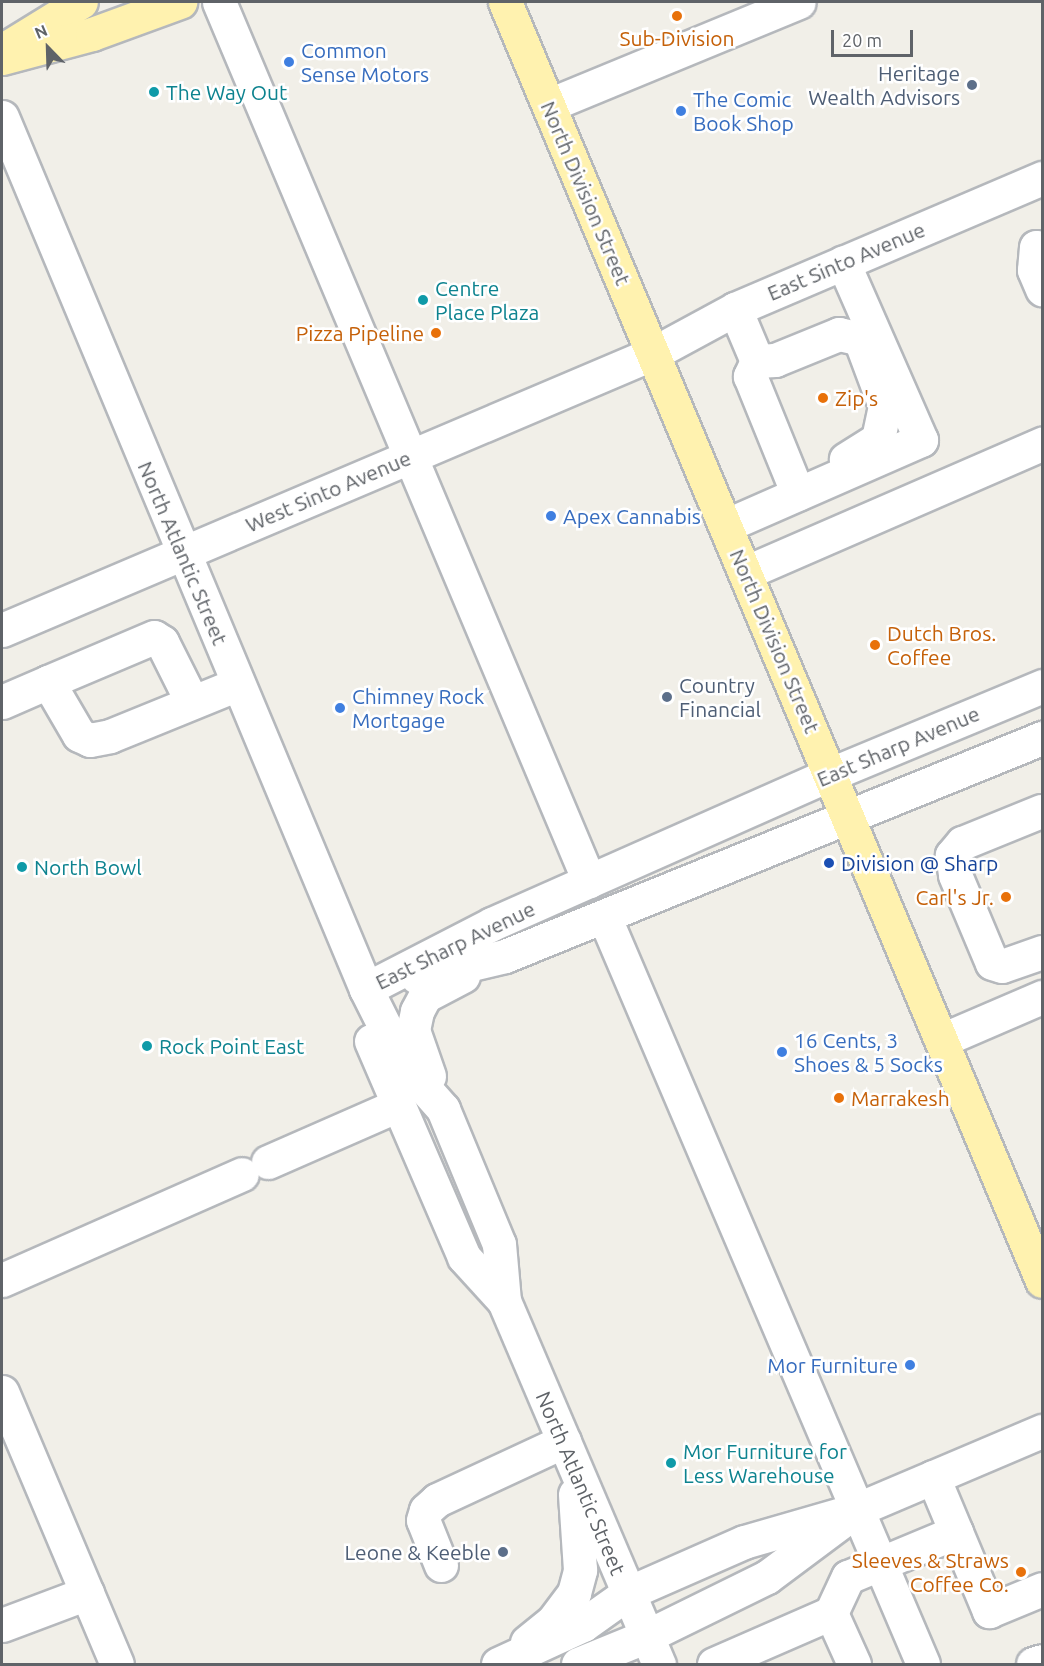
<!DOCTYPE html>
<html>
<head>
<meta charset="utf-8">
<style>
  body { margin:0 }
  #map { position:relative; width:1044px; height:1666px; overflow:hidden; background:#f1efe8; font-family:Ubuntu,sans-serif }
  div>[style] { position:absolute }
  .roads { filter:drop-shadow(2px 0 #b5b8bc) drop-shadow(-2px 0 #b5b8bc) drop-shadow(0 2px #b5b8bc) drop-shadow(0 -2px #b5b8bc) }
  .minor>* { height:33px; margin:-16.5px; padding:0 16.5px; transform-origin:16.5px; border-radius:16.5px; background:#fff }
  .major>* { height:33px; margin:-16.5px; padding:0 16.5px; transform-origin:16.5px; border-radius:16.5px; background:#fff2af }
  .dots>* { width:16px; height:16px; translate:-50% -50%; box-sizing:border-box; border:3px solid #fff; border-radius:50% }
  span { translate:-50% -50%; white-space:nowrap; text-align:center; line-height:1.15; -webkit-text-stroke:5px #fff; paint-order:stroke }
  .food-label { font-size:21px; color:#c56008 }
  .right { translate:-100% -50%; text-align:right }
  .left { translate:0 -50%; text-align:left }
  .shop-label { font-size:21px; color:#366cbe }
  .service-label { font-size:21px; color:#4e5e75 }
  .culture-label { font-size:21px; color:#0d838f }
  .street-label { font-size:21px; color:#5f6368 }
  .transit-label { font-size:21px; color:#164399 }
  .frame { position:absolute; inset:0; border:3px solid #5f6368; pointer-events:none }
  .north { position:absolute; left:18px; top:18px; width:60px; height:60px; -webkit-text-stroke:4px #fff; paint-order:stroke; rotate:337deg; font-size:16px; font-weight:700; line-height:24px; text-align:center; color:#5f6368 }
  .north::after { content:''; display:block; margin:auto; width:21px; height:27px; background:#5f6368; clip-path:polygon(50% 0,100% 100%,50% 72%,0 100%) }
  .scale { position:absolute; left:831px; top:30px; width:82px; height:27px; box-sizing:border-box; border:3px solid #5f6368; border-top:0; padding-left:8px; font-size:18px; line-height:21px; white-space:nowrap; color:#5f6368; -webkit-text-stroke:4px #fff; paint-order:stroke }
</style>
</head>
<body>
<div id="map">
  <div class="roads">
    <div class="minor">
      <div style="left:219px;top:2px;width:954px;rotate:67.17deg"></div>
      <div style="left:549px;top:105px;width:270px;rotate:-22.4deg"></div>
      <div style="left:2px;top:117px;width:945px;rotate:67.34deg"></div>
      <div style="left:366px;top:989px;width:85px;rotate:63.4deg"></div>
      <div style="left:404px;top:1065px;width:59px;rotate:48.4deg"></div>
      <div style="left:443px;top:1109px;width:146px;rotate:67.5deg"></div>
      <div style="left:499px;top:1244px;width:57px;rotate:85deg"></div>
      <div style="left:504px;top:1301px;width:395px;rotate:66.9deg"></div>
      <div style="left:1042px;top:249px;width:6px;rotate:-162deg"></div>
      <div style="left:1036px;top:247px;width:23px;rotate:95deg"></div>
      <div style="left:1034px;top:270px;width:21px;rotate:67deg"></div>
      <div style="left:735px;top:309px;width:56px;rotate:67.1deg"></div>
      <div style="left:757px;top:361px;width:17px;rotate:115deg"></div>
      <div style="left:750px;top:376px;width:127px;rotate:67.9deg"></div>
      <div style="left:757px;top:361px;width:18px;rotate:-3deg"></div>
      <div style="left:775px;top:360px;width:69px;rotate:-22.1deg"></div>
      <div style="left:839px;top:334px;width:22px;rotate:13deg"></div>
      <div style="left:860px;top:339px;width:72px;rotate:69.5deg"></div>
      <div style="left:885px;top:406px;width:34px;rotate:102deg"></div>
      <div style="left:878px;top:439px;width:38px;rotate:148deg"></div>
      <div style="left:727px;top:525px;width:212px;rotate:-23.7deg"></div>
      <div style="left:921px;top:440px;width:194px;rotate:-113.7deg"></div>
      <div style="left:747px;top:572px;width:322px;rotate:-23.5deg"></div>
      <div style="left:2px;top:630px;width:708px;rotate:-23.02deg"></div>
      <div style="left:654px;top:353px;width:92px;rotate:-28.5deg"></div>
      <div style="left:735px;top:309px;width:334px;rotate:-23.1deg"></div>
      <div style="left:2px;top:702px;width:50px;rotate:-23.5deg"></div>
      <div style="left:192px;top:702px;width:67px;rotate:-116.6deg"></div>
      <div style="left:162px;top:642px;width:9px;rotate:-148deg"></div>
      <div style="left:154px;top:637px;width:115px;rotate:157deg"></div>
      <div style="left:48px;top:682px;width:61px;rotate:59.7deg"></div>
      <div style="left:79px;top:735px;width:12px;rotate:24deg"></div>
      <div style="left:90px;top:740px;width:20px;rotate:-11deg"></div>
      <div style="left:110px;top:736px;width:138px;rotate:-22.1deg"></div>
      <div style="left:1041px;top:811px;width:85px;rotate:157.9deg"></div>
      <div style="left:962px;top:843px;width:16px;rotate:130deg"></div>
      <div style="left:952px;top:855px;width:20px;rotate:81deg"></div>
      <div style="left:955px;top:875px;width:95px;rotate:67.2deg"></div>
      <div style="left:992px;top:963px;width:10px;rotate:17deg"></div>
      <div style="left:1002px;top:966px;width:42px;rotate:-19.3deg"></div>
      <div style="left:604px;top:916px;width:813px;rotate:66.9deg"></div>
      <div style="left:417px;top:977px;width:90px;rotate:-13.4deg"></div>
      <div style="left:505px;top:956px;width:580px;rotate:-22.1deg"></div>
      <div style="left:366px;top:989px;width:142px;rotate:-27.3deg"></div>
      <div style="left:492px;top:924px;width:371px;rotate:-23.9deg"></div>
      <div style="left:831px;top:774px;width:229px;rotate:-22.6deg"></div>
      <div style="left:942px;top:1040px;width:109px;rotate:-23.3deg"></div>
      <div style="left:371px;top:1041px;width:235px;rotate:66.7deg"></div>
      <div style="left:464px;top:1257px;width:59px;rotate:47.7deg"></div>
      <div style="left:429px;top:1076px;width:49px;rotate:-109.2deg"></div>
      <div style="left:413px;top:1030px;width:19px;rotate:-78deg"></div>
      <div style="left:417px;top:1011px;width:17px;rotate:-62deg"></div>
      <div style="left:425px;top:996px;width:43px;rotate:-27.8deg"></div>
      <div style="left:268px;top:1162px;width:142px;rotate:-23.7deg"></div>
      <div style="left:2px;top:1280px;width:262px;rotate:-23.8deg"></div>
      <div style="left:2px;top:1392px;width:295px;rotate:67.1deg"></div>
      <div style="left:933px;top:1477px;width:60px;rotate:67.3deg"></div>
      <div style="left:441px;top:1565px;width:48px;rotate:-111.8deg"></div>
      <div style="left:423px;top:1520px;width:10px;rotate:-73deg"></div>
      <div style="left:426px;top:1510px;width:15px;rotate:-42deg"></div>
      <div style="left:437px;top:1500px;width:140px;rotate:-24.9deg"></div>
      <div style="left:831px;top:1613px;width:40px;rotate:-65deg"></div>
      <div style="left:848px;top:1577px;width:117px;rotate:-22.6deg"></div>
      <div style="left:956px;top:1532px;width:86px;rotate:67.3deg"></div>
      <div style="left:989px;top:1611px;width:57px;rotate:-22.5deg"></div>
      <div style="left:2px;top:1625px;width:91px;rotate:-20.6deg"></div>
      <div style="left:527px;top:1642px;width:33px;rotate:-39deg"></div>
      <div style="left:553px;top:1621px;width:35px;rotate:-53deg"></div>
      <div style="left:574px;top:1593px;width:24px;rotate:-75deg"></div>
      <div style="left:580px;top:1570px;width:76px;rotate:-93.8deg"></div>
      <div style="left:498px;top:1664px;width:94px;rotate:-24.6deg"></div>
      <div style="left:583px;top:1625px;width:55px;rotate:-35.4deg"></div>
      <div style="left:628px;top:1593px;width:127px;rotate:-23.7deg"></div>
      <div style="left:744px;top:1542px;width:119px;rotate:-16.1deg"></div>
      <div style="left:858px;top:1509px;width:200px;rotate:-23deg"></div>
      <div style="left:578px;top:1664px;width:74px;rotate:-22.1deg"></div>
      <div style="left:647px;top:1636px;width:134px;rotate:-26.2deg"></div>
      <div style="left:767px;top:1577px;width:94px;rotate:-36.7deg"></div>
      <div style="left:714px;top:1664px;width:128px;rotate:-23.6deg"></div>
      <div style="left:831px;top:1613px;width:56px;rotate:65.7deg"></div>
      <div style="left:1033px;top:1664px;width:9px;rotate:-18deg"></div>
    </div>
    <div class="major">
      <div style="left:505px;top:2px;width:1387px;rotate:67.22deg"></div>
      <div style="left:11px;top:45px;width:82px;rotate:-31.6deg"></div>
      <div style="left:2px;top:58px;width:93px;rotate:-14.9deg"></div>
      <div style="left:92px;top:34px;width:94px;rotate:-20deg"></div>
    </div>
  </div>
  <div class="dots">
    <div style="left:677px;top:16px;background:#e8710a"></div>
    <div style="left:289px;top:62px;background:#3f7fe0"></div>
    <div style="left:972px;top:85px;background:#5c6f8a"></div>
    <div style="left:154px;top:92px;background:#0f9aa8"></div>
    <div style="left:681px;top:111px;background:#3f7fe0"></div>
    <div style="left:423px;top:300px;background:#0f9aa8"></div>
    <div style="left:436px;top:333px;background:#e8710a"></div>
    <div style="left:823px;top:398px;background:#e8710a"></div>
    <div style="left:551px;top:516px;background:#3f7fe0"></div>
    <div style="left:875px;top:645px;background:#e8710a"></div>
    <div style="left:667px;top:697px;background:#5c6f8a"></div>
    <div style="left:340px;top:708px;background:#3f7fe0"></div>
    <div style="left:829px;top:863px;background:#1a4fb4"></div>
    <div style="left:22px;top:867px;background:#0f9aa8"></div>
    <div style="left:1006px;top:897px;background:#e8710a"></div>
    <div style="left:147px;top:1046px;background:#0f9aa8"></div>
    <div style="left:782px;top:1052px;background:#3f7fe0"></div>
    <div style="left:839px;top:1098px;background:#e8710a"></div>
    <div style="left:910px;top:1365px;background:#3f7fe0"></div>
    <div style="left:671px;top:1463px;background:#0f9aa8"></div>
    <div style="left:503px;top:1552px;background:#5c6f8a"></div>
    <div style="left:1021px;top:1572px;background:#e8710a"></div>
  </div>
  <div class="food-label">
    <span style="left:677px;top:38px">Sub-Division</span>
    <span class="right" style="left:424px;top:333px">Pizza Pipeline</span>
    <span class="left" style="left:835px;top:398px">Zip's</span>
    <span class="left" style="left:887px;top:645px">Dutch Bros.<br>Coffee</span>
    <span class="right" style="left:994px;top:897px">Carl's Jr.</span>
    <span class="left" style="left:851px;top:1098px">Marrakesh</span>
    <span class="right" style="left:1009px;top:1572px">Sleeves &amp; Straws<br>Coffee Co.</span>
  </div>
  <div class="shop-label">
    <span class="left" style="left:301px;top:62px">Common<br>Sense Motors</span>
    <span class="left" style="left:693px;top:111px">The Comic<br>Book Shop</span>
    <span class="left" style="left:563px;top:516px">Apex Cannabis</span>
    <span class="left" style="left:352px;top:708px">Chimney Rock<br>Mortgage</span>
    <span class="left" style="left:794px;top:1052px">16 Cents, 3<br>Shoes &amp; 5 Socks</span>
    <span class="right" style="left:898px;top:1365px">Mor Furniture</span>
  </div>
  <div class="service-label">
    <span class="right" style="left:960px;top:85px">Heritage<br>Wealth Advisors</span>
    <span class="left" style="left:679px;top:697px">Country<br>Financial</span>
    <span class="right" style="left:491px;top:1552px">Leone &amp; Keeble</span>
  </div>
  <div class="culture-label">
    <span class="left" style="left:166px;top:92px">The Way Out</span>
    <span class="left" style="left:435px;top:300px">Centre<br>Place Plaza</span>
    <span class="left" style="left:34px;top:867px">North Bowl</span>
    <span class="left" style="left:159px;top:1046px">Rock Point East</span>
    <span class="left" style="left:683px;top:1463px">Mor Furniture for<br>Less Warehouse</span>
  </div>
  <div class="street-label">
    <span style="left:586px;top:193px;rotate:67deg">North Division Street</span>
    <span style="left:846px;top:261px;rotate:-23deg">East Sinto Avenue</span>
    <span style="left:328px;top:491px;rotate:-23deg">West Sinto Avenue</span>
    <span style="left:183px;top:553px;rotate:67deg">North Atlantic Street</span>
    <span style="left:775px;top:641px;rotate:67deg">North Division Street</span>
    <span style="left:898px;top:746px;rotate:-23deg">East Sharp Avenue</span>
    <span style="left:455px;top:945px;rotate:-26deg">East Sharp Avenue</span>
    <span style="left:581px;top:1483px;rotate:67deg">North Atlantic Street</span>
  </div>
  <div class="transit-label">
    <span class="left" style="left:841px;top:863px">Division @ Sharp</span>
  </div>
  <div class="frame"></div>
  <div class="north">N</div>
  <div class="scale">20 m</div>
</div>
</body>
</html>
